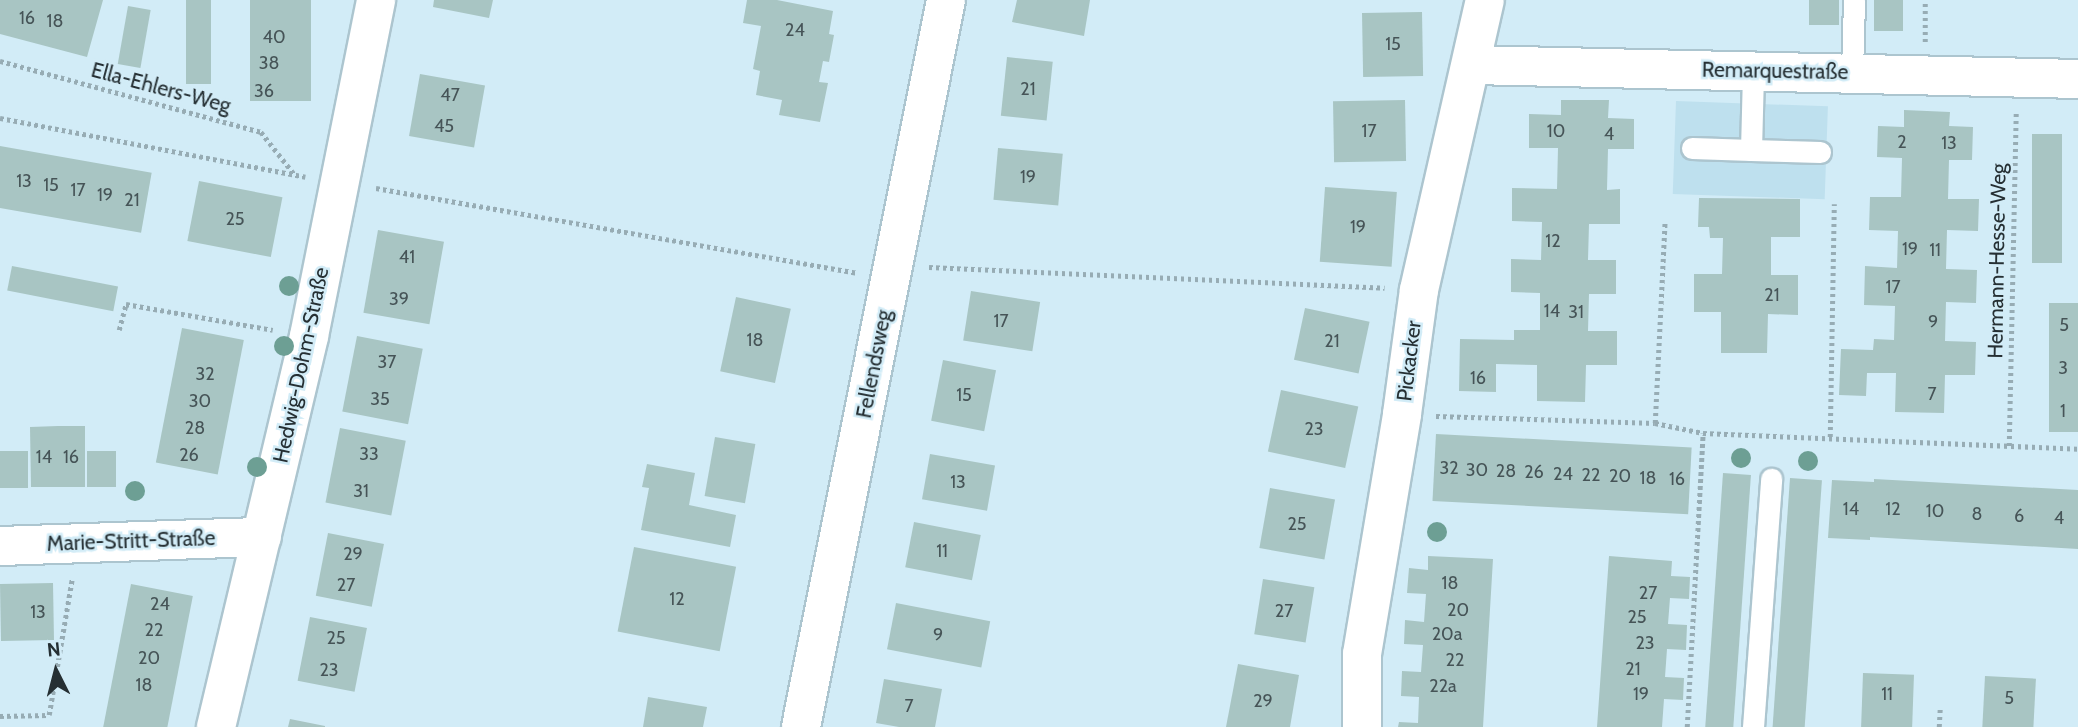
<!DOCTYPE html>
<html>
<head>
<meta charset="utf-8">
<style>
  body { margin:0 }
  #map { position:relative; width:2078px; height:727px; overflow:hidden; background:#d2ecf7; font-family:Cabin,sans-serif }
  div>[style] { position:absolute }
  .built>* { inset:0; background:#bee0ee; transform-origin:0 0 }
  .building>* { inset:0; background:#a8c5c3; transform-origin:0 0 }
  .path>* { height:4.5px; margin-top:-2.25px; transform-origin:0; background:repeating-linear-gradient(90deg,#97acb4 0 3.5px,transparent 0 7px) }
  .roads { filter:drop-shadow(2px 0 #acc5cf) drop-shadow(-2px 0 #acc5cf) drop-shadow(0 2px #acc5cf) drop-shadow(0 -2px #acc5cf) }
  .service>* { height:21px; margin:-10.5px; padding:0 10.5px; transform-origin:10.5px; border-radius:10.5px; background:#fff }
  .minor>* { height:38px; margin:-19px; padding:0 19px; transform-origin:19px; border-radius:19px; background:#fff }
  .trees>* { width:20px; height:20px; margin:-10px; border-radius:50%; background:#6d9f94 }
  span { translate:-50% -50%; white-space:nowrap; text-align:center; line-height:1.15; -webkit-text-stroke:5px #d2ecf7; paint-order:stroke }
  .number-label { font-size:18px; color:#465457 }
  .number-label span { -webkit-text-stroke-width:0 }
  .street-label { font-size:21px; color:#252f33 }
  .north { position:absolute; left:21px; top:636px; width:70px; height:70px; -webkit-text-stroke:5px #d2ecf7; paint-order:stroke; rotate:354deg; font-size:19px; font-weight:700; line-height:28px; text-align:center; color:#252f33 }
  .north::after { content:''; display:block; margin:auto; width:24px; height:32px; background:#252f33; clip-path:polygon(50% 0,100% 100%,50% 72%,0 100%) }
</style>
</head>
<body>
<div id="map">
  <div class="built">
    <div style="left:1676px;top:101px;width:152px;height:93px;rotate:2deg"></div>
  </div>
  <div class="building">
    <div style="clip-path:polygon(0 0,103px 0,87px 57px,0 34px)"></div>
    <div style="left:186px;top:0;width:25px;height:84px"></div>
    <div style="left:250px;top:0;width:61px;height:101px"></div>
    <div style="clip-path:polygon(434px 0,493px 0,489px 18px,433px 7px)"></div>
    <div style="clip-path:polygon(747px 0,777px 0,833px 11px,829px 34px,834px 35px,829px 62px,823px 61px,819px 82px,828px 83px,820px 122px,779px 115px,782px 100px,756px 95px,760px 71px,753px 69px,761px 26px,743px 23px)"></div>
    <div style="clip-path:polygon(1017px 0,1090px 0,1084px 36px,1012px 22px)"></div>
    <div style="left:1809px;top:0;width:30px;height:25px"></div>
    <div style="left:1874px;top:0;width:29px;height:31px"></div>
    <div style="left:128px;top:6px;width:23px;height:59px;rotate:10deg"></div>
    <div style="left:1422px;top:12px;width:64px;height:60px;rotate:89deg"></div>
    <div style="left:1007px;top:57px;width:46px;height:59px;rotate:6deg"></div>
    <div style="left:420px;top:74px;width:66px;height:63px;rotate:10deg"></div>
    <div style="left:1405px;top:100px;width:61px;height:72px;rotate:89deg"></div>
    <div style="clip-path:polygon(1561px 100px,1609px 100px,1608px 118px,1634px 119px,1634px 149px,1608px 149px,1607px 190px,1620px 189px,1620px 224px,1589px 224px,1588px 260px,1616px 260px,1616px 294px,1589px 294px,1588px 331px,1617px 331px,1617px 365px,1586px 365px,1585px 402px,1537px 401px,1537px 365px,1496px 364px,1496px 392px,1459px 391px,1460px 339px,1514px 340px,1514px 330px,1540px 330px,1540px 293px,1511px 292px,1511px 259px,1541px 260px,1542px 222px,1512px 221px,1512px 188px,1557px 189px,1558px 148px,1529px 148px,1529px 114px,1561px 115px)"></div>
    <div style="clip-path:polygon(1904px 110px,1950px 112px,1949px 126px,1973px 127px,1972px 160px,1949px 160px,1948px 199px,1979px 199px,1978px 231px,1947px 230px,1946px 269px,1977px 270px,1976px 303px,1946px 302px,1945px 341px,1976px 342px,1975px 375px,1945px 375px,1944px 413px,1895px 412px,1896px 373px,1867px 373px,1866px 396px,1839px 395px,1841px 349px,1873px 350px,1874px 339px,1894px 340px,1895px 306px,1864px 305px,1865px 266px,1897px 268px,1898px 231px,1869px 230px,1870px 197px,1901px 197px,1902px 158px,1877px 157px,1878px 126px,1904px 127px)"></div>
    <div style="left:2032px;top:134px;width:30px;height:129px"></div>
    <div style="left:0;top:146px;width:154px;height:61px;rotate:10deg"></div>
    <div style="left:998px;top:148px;width:65px;height:52px;rotate:5deg"></div>
    <div style="left:199px;top:181px;width:85px;height:61px;rotate:11deg"></div>
    <div style="left:1325px;top:187px;width:72px;height:75px;rotate:4deg"></div>
    <div style="clip-path:polygon(1699px 198px,1800px 199px,1800px 237px,1771px 237px,1771px 275px,1798px 275px,1798px 315px,1768px 314px,1767px 353px,1721px 353px,1721px 312px,1694px 312px,1694px 274px,1722px 274px,1723px 238px,1710px 238px,1709px 227px,1698px 227px)"></div>
    <div style="left:378px;top:230px;width:67px;height:84px;rotate:10deg"></div>
    <div style="left:12px;top:266px;width:108px;height:25px;rotate:11deg"></div>
    <div style="left:971px;top:291px;width:70px;height:50px;rotate:9deg"></div>
    <div style="left:736px;top:297px;width:56px;height:76px;rotate:12deg"></div>
    <div style="left:2049px;top:303px;width:29px;height:129px"></div>
    <div style="left:1305px;top:308px;width:66px;height:53px;rotate:12deg"></div>
    <div style="left:182px;top:328px;width:63px;height:137px;rotate:11deg"></div>
    <div style="left:357px;top:336px;width:67px;height:77px;rotate:11deg"></div>
    <div style="left:943px;top:360px;width:54px;height:62px;rotate:11deg"></div>
    <div style="left:1281px;top:390px;width:79px;height:63px;rotate:12deg"></div>
    <div style="clip-path:polygon(58px 426px,85px 426px,85px 487px,31px 487px,30px 427px)"></div>
    <div style="left:340px;top:428px;width:67px;height:76px;rotate:11deg"></div>
    <div style="left:1436px;top:434px;width:256px;height:67px;rotate:3deg"></div>
    <div style="left:715px;top:437px;width:41px;height:60px;rotate:10deg"></div>
    <div style="left:0;top:451px;width:28px;height:37px"></div>
    <div style="left:87px;top:451px;width:29px;height:36px"></div>
    <div style="left:930px;top:454px;width:66px;height:46px;rotate:10deg"></div>
    <div style="clip-path:polygon(647px 464px,695px 473px,689px 505px,736px 515px,730px 547px,641px 530px,649px 488px,642px 487px)"></div>
    <div style="left:1723px;top:473px;width:28px;height:255px;rotate:4deg"></div>
    <div style="left:1790px;top:478px;width:32px;height:250px;rotate:4deg"></div>
    <div style="clip-path:polygon(1874px 479px,2078px 490px,2078px 549px,1870px 537px,1870px 540px,1828px 538px,1832px 480px,1874px 482px)"></div>
    <div style="left:1270px;top:488px;width:66px;height:61px;rotate:10deg"></div>
    <div style="left:914px;top:522px;width:68px;height:46px;rotate:11deg"></div>
    <div style="left:328px;top:533px;width:57px;height:64px;rotate:11deg"></div>
    <div style="left:634px;top:547px;width:104px;height:86px;rotate:11deg"></div>
    <div style="clip-path:polygon(1428px 556px,1493px 559px,1483px 727px,1398px 727px,1399px 722px,1418px 723px,1419px 697px,1401px 696px,1402px 671px,1421px 672px,1423px 645px,1404px 644px,1405px 620px,1424px 622px,1426px 594px,1407px 593px,1409px 568px,1428px 570px)"></div>
    <div style="clip-path:polygon(1609px 556px,1672px 561px,1671px 576px,1690px 577px,1689px 599px,1670px 598px,1668px 624px,1687px 625px,1686px 650px,1667px 649px,1665px 677px,1684px 678px,1683px 700px,1664px 699px,1662px 727px,1597px 727px)"></div>
    <div style="left:1263px;top:579px;width:52px;height:56px;rotate:9deg"></div>
    <div style="left:53px;top:583px;width:57px;height:53px;rotate:89deg"></div>
    <div style="left:131px;top:584px;width:63px;height:146px;rotate:11deg"></div>
    <div style="left:896px;top:603px;width:96px;height:47px;rotate:11deg"></div>
    <div style="left:310px;top:617px;width:58px;height:65px;rotate:11deg"></div>
    <div style="clip-path:polygon(1238px 664px,1299px 675px,1290px 727px,1226px 727px)"></div>
    <div style="left:1863px;top:673px;width:51px;height:54px;rotate:2deg"></div>
    <div style="left:1985px;top:676px;width:51px;height:51px;rotate:3deg"></div>
    <div style="clip-path:polygon(884px 679px,942px 689px,935px 727px,899px 727px,876px 723px)"></div>
    <div style="clip-path:polygon(648px 697px,707px 707px,703px 727px,643px 727px)"></div>
    <div style="clip-path:polygon(290px 719px,325px 726px,325px 727px,288px 727px)"></div>
  </div>
  <div class="path">
    <div style="left:1925px;top:42px;width:42px;rotate:-90deg"></div>
    <div style="left:0;top:61px;width:270px;rotate:15.2deg"></div>
    <div style="left:261px;top:132px;width:55px;rotate:51.7deg"></div>
    <div style="left:0;top:118px;width:311px;rotate:10.9deg"></div>
    <div style="left:376px;top:188px;width:488px;rotate:10deg"></div>
    <div style="left:929px;top:267px;width:456px;rotate:2.6deg"></div>
    <div style="left:119px;top:330px;width:27px;rotate:-75deg"></div>
    <div style="left:126px;top:304px;width:149px;rotate:10deg"></div>
    <div style="left:1436px;top:416px;width:219px;rotate:1.8deg"></div>
    <div style="left:1655px;top:423px;width:49px;rotate:11.8deg"></div>
    <div style="left:1703px;top:433px;width:375px;rotate:2.4deg"></div>
    <div style="left:1655px;top:423px;width:202px;rotate:-87.2deg"></div>
    <div style="left:1830px;top:437px;width:233px;rotate:-89deg"></div>
    <div style="left:2009px;top:446px;width:333px;rotate:-88.8deg"></div>
    <div style="left:0;top:716px;width:49px;rotate:-1.2deg"></div>
    <div style="left:49px;top:715px;width:138px;rotate:-80.4deg"></div>
    <div style="left:1687px;top:727px;width:294px;rotate:-86.9deg"></div>
    <div style="left:1939px;top:727px;width:21px;rotate:-87deg"></div>
  </div>
  <div class="roads">
    <div class="service">
      <div style="left:1852px;top:72px;width:72px;rotate:-88.4deg"></div>
      <div style="left:1692px;top:148px;width:59px;rotate:1.9deg"></div>
      <div style="left:1751px;top:150px;width:79px;rotate:-88.5deg"></div>
      <div style="left:1751px;top:150px;width:69px;rotate:1.7deg"></div>
      <div style="left:1753px;top:727px;width:249px;rotate:-85.8deg"></div>
    </div>
    <div class="minor">
      <div style="left:1472px;top:65px;width:606px;rotate:1.32deg"></div>
      <div style="left:0;top:546px;width:262px;rotate:-2deg"></div>
      <div style="left:216px;top:727px;width:402px;rotate:-76.6deg"></div>
      <div style="left:309px;top:336px;width:343px;rotate:-78.7deg"></div>
      <div style="left:801px;top:727px;width:741px;rotate:-78.72deg"></div>
      <div style="left:1362px;top:727px;width:73px;rotate:-90deg"></div>
      <div style="left:1362px;top:654px;width:243px;rotate:-80.5deg"></div>
      <div style="left:1402px;top:414px;width:125px;rotate:-82.2deg"></div>
      <div style="left:1419px;top:290px;width:297px;rotate:-77.2deg"></div>
    </div>
  </div>
  <div class="trees">
    <div style="left:289px;top:286px"></div>
    <div style="left:284px;top:346px"></div>
    <div style="left:1741px;top:458px"></div>
    <div style="left:1808px;top:461px"></div>
    <div style="left:257px;top:467px"></div>
    <div style="left:135px;top:491px"></div>
    <div style="left:1437px;top:532px"></div>
  </div>
  <div class="number-label">
    <span style="left:27px;top:18px">16</span>
    <span style="left:55px;top:21px">18</span>
    <span style="left:795px;top:30px">24</span>
    <span style="left:274px;top:37px">40</span>
    <span style="left:1393px;top:44px">15</span>
    <span style="left:269px;top:63px">38</span>
    <span style="left:1028px;top:89px">21</span>
    <span style="left:264px;top:91px">36</span>
    <span style="left:450px;top:95px">47</span>
    <span style="left:444px;top:126px">45</span>
    <span style="left:1369px;top:131px">17</span>
    <span style="left:1556px;top:131px">10</span>
    <span style="left:1609px;top:134px">4</span>
    <span style="left:1902px;top:142px">2</span>
    <span style="left:1949px;top:143px">13</span>
    <span style="left:1028px;top:177px">19</span>
    <span style="left:24px;top:181px">13</span>
    <span style="left:51px;top:185px">15</span>
    <span style="left:78px;top:190px">17</span>
    <span style="left:105px;top:195px">19</span>
    <span style="left:132px;top:200px">21</span>
    <span style="left:235px;top:219px">25</span>
    <span style="left:1358px;top:227px">19</span>
    <span style="left:1553px;top:241px">12</span>
    <span style="left:1910px;top:249px">19</span>
    <span style="left:1935px;top:250px">11</span>
    <span style="left:407px;top:257px">41</span>
    <span style="left:1893px;top:287px">17</span>
    <span style="left:1772px;top:295px">21</span>
    <span style="left:399px;top:299px">39</span>
    <span style="left:1552px;top:311px">14</span>
    <span style="left:1576px;top:312px">31</span>
    <span style="left:1001px;top:321px">17</span>
    <span style="left:1933px;top:322px">9</span>
    <span style="left:2064px;top:325px">5</span>
    <span style="left:755px;top:340px">18</span>
    <span style="left:1332px;top:341px">21</span>
    <span style="left:387px;top:362px">37</span>
    <span style="left:2063px;top:368px">3</span>
    <span style="left:205px;top:374px">32</span>
    <span style="left:1478px;top:378px">16</span>
    <span style="left:1932px;top:394px">7</span>
    <span style="left:964px;top:395px">15</span>
    <span style="left:380px;top:399px">35</span>
    <span style="left:200px;top:401px">30</span>
    <span style="left:2063px;top:411px">1</span>
    <span style="left:195px;top:428px">28</span>
    <span style="left:1314px;top:429px">23</span>
    <span style="left:369px;top:454px">33</span>
    <span style="left:189px;top:455px">26</span>
    <span style="left:44px;top:457px">14</span>
    <span style="left:71px;top:457px">16</span>
    <span style="left:1449px;top:468px">32</span>
    <span style="left:1477px;top:470px">30</span>
    <span style="left:1506px;top:471px">28</span>
    <span style="left:1534px;top:472px">26</span>
    <span style="left:1563px;top:474px">24</span>
    <span style="left:1591px;top:475px">22</span>
    <span style="left:1620px;top:476px">20</span>
    <span style="left:1648px;top:478px">18</span>
    <span style="left:1677px;top:479px">16</span>
    <span style="left:958px;top:482px">13</span>
    <span style="left:361px;top:491px">31</span>
    <span style="left:1851px;top:509px">14</span>
    <span style="left:1893px;top:509px">12</span>
    <span style="left:1935px;top:511px">10</span>
    <span style="left:1977px;top:514px">8</span>
    <span style="left:2019px;top:516px">6</span>
    <span style="left:2059px;top:518px">4</span>
    <span style="left:1297px;top:524px">25</span>
    <span style="left:942px;top:551px">11</span>
    <span style="left:353px;top:554px">29</span>
    <span style="left:1450px;top:583px">18</span>
    <span style="left:346px;top:585px">27</span>
    <span style="left:1648px;top:593px">27</span>
    <span style="left:677px;top:599px">12</span>
    <span style="left:160px;top:604px">24</span>
    <span style="left:1458px;top:610px">20</span>
    <span style="left:1284px;top:611px">27</span>
    <span style="left:38px;top:612px">13</span>
    <span style="left:1637px;top:617px">25</span>
    <span style="left:154px;top:630px">22</span>
    <span style="left:1447px;top:634px">20a</span>
    <span style="left:938px;top:635px">9</span>
    <span style="left:336px;top:638px">25</span>
    <span style="left:1645px;top:643px">23</span>
    <span style="left:149px;top:658px">20</span>
    <span style="left:1455px;top:660px">22</span>
    <span style="left:1633px;top:669px">21</span>
    <span style="left:329px;top:670px">23</span>
    <span style="left:144px;top:685px">18</span>
    <span style="left:1443px;top:686px">22a</span>
    <span style="left:1641px;top:694px">19</span>
    <span style="left:1887px;top:694px">11</span>
    <span style="left:2009px;top:698px">5</span>
    <span style="left:1263px;top:701px">29</span>
    <span style="left:909px;top:706px">7</span>
  </div>
  <div class="street-label">
    <span style="left:1775px;top:71px;rotate:1deg">Remarquestraße</span>
    <span style="left:161px;top:88px;rotate:15deg">Ella-Ehlers-Weg</span>
    <span style="left:1997px;top:261px;rotate:-89deg">Hermann-Hesse-Weg</span>
    <span style="left:1409px;top:361px;rotate:-83deg">Pickacker</span>
    <span style="left:874px;top:364px;rotate:-79deg">Fellendsweg</span>
    <span style="left:301px;top:365px;rotate:-78deg">Hedwig-Dohm-Straße</span>
    <span style="left:131px;top:541px;rotate:-2deg">Marie-Stritt-Straße</span>
  </div>
  <div class="north">N</div>
</div>
</body>
</html>
